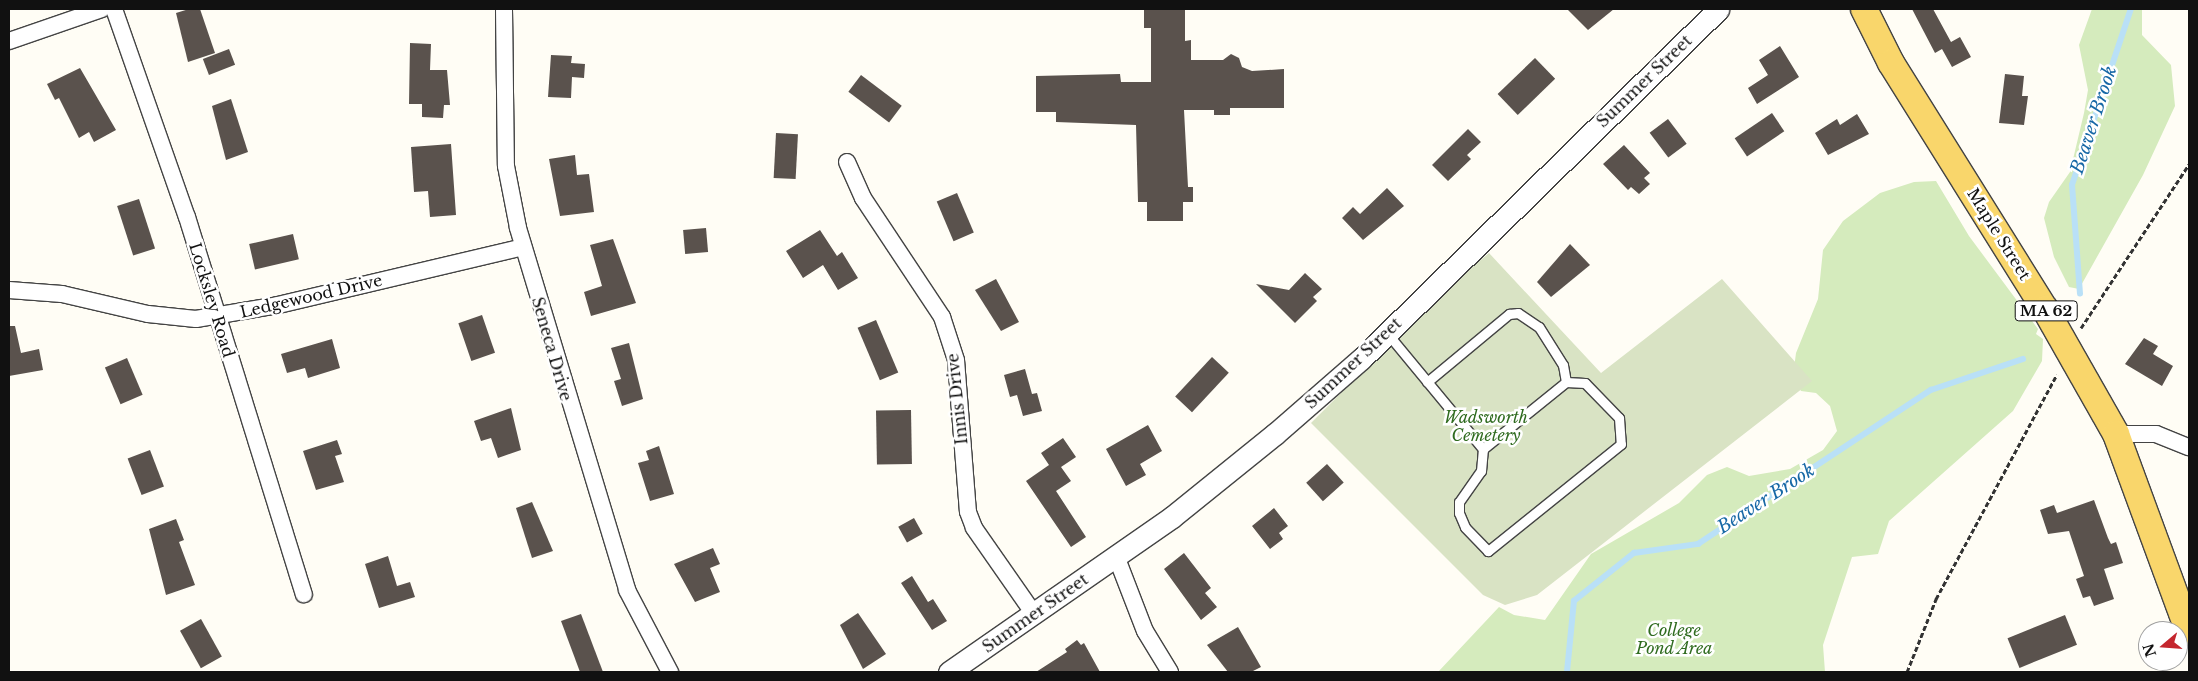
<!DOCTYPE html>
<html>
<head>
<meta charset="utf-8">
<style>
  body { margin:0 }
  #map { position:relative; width:2198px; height:681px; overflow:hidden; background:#fffdf5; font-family:"Libre Baskerville",serif }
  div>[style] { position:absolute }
  .green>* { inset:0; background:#d5ebbd }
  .cemetery>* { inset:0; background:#d9e3c4 }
  .stream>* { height:5.5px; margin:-2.75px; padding:0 2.75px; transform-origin:2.75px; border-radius:2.75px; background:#b9e0f7 }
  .building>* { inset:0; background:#5a524d; transform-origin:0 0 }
  .path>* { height:3px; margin-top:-1.5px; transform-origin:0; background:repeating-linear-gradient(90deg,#333 0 5px,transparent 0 7.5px) }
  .roads { filter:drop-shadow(1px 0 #444) drop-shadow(-1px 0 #444) drop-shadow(0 1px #444) drop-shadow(0 -1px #444) }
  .service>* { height:9px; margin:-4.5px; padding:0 4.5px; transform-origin:4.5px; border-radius:4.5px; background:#fff }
  .minor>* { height:16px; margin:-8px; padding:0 8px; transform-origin:8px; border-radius:8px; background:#fff }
  .tertiary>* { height:21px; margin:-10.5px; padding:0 10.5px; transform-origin:10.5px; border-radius:10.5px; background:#fff }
  .primary>* { height:26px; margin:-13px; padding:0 13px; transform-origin:13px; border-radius:13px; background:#f9d66b }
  span { translate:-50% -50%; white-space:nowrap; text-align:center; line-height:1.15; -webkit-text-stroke:5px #fff; paint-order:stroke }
  .shield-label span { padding:1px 4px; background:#fff; border:1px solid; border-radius:4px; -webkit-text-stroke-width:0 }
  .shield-label { font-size:15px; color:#111; font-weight:700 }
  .street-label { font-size:16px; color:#111 }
  .park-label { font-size:16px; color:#2f6b1f; font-style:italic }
  .water-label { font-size:18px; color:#1768a6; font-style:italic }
  .frame { position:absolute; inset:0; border:10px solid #111; pointer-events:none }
  .north { position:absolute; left:2138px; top:621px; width:50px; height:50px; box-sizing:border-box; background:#fff; border:1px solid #a0a0a0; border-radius:50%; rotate:252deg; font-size:14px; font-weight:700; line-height:20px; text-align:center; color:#111 }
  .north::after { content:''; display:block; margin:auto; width:18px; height:22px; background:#c4262e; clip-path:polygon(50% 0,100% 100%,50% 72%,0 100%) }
</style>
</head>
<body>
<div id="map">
  <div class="green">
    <div style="clip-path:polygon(2092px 9px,2142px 9px,2142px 35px,2171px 65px,2175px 106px,2143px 175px,2079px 289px,2069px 287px,2054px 257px,2044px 218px,2049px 202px,2070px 172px,2084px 113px,2088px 90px,2079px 45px)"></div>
    <div style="clip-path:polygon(1936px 181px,1969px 236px,2038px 329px,2036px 334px,2043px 339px,2042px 361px,2013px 411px,1889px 521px,1878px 554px,1852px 557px,1823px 645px,1825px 672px,1438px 672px,1499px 607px,1514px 615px,1545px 620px,1591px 554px,1679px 503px,1707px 475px,1727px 467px,1749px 476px,1790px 469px,1823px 450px,1837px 431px,1830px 406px,1816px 393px,1801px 391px,1793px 376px,1796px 353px,1818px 299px,1823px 250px,1843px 221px,1880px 193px,1914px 182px)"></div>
  </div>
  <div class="cemetery">
    <div style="clip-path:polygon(1489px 253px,1601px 373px,1722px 279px,1812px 381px,1537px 595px,1505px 605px,1483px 595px,1311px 423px,1439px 295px)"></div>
  </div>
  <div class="stream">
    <div style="left:2080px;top:294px;width:109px;rotate:-94.2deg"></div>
    <div style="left:2072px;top:185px;width:186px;rotate:-71.5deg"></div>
    <div style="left:1567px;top:672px;width:71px;rotate:-84.4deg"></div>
    <div style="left:1574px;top:601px;width:77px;rotate:-38.7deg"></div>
    <div style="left:1634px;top:553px;width:65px;rotate:-8deg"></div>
    <div style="left:1698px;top:544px;width:279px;rotate:-33.5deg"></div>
    <div style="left:1931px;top:390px;width:97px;rotate:-18.6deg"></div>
  </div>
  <div class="building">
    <div style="clip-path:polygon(189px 9px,200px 9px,215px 53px,188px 62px,176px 13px)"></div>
    <div style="clip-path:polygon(1144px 9px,1185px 9px,1185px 41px,1191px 40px,1191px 60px,1223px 60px,1231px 54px,1239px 58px,1242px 67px,1252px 71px,1284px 69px,1284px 108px,1230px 108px,1230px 115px,1214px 115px,1214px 110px,1184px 110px,1188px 187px,1193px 187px,1193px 202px,1183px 202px,1183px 221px,1147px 221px,1147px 202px,1138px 202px,1136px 125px,1056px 122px,1056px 112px,1036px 112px,1036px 76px,1120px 74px,1121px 82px,1151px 82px,1151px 28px,1144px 28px)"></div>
    <div style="clip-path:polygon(1567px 9px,1614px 9px,1588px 30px)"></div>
    <div style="clip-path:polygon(1912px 9px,1933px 9px,1951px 42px,1960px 37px,1971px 57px,1952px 67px,1942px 49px,1935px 53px)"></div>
    <div style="clip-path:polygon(410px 43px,431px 44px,430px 70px,447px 70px,450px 105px,444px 105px,443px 118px,422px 117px,422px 104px,409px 104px)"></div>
    <div style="clip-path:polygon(1780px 46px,1799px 77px,1757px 104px,1748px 88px,1768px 75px,1759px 60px)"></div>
    <div style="left:229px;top:49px;width:17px;height:28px;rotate:69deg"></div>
    <div style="clip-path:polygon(551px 55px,572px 56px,571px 63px,585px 64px,584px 78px,572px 77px,571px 98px,548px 97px)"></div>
    <div style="left:1535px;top:58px;width:29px;height:52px;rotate:46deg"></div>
    <div style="clip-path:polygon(80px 68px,116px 130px,94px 142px,89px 132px,79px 138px,59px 98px,55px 100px,47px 84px)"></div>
    <div style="clip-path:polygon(2005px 74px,2024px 76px,2022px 96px,2028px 96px,2024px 125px,1999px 123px)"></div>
    <div style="left:861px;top:75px;width:51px;height:21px;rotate:37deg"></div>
    <div style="clip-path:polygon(231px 99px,248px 152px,226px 160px,212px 106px)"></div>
    <div style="left:1772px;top:113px;width:22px;height:45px;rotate:56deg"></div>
    <div style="clip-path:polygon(1857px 114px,1869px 134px,1828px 155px,1815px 133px,1837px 119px,1840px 125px)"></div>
    <div style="left:1668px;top:119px;width:31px;height:23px;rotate:53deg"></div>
    <div style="clip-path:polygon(1468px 129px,1481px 142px,1467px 155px,1471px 159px,1448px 181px,1432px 165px)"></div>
    <div style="left:776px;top:133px;width:22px;height:45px;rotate:3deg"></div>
    <div style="clip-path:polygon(451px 144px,456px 215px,430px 217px,428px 191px,414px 192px,411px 147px)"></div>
    <div style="clip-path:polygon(1624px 145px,1650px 173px,1644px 178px,1650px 184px,1639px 194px,1631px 187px,1628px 190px,1603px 164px)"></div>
    <div style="clip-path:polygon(575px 155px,577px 175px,589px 174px,594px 212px,560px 216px,549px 159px)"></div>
    <div style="clip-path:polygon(1387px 188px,1404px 206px,1363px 240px,1342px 218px,1353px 207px,1360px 214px)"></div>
    <div style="left:957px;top:193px;width:43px;height:22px;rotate:67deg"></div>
    <div style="left:139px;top:199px;width:52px;height:23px;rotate:72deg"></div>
    <div style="left:706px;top:228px;width:24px;height:23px;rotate:85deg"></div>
    <div style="clip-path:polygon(820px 230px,837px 256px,842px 252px,858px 278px,838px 290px,823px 265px,803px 278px,786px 251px)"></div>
    <div style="left:293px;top:234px;width:26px;height:45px;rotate:77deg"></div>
    <div style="clip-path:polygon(613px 239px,636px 303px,591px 316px,584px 292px,602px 286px,590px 245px)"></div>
    <div style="clip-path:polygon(1570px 244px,1590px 265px,1551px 297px,1537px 282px)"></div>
    <div style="clip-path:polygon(1305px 273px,1322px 289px,1313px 297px,1317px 301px,1295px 323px,1256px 284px,1289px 290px)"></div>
    <div style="clip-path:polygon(996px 279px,1019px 322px,1001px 331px,975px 290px)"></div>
    <div style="left:482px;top:315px;width:40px;height:25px;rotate:71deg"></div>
    <div style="left:876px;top:320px;width:57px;height:20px;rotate:67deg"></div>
    <div style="clip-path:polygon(9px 326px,15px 326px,21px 353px,39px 349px,43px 370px,9px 376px)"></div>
    <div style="clip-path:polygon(2144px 338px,2158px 346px,2153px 354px,2173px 366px,2162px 386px,2125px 364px)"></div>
    <div style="clip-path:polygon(332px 339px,340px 368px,308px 378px,305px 368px,287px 373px,281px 354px)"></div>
    <div style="clip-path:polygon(629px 343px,643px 399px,622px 406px,614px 381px,621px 379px,611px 348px)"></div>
    <div style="left:1212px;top:357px;width:23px;height:54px;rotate:43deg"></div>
    <div style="left:127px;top:358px;width:40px;height:24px;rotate:67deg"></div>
    <div style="clip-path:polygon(1025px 369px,1032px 394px,1037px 393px,1042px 411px,1023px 416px,1017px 395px,1010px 397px,1004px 375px)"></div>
    <div style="clip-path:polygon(511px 408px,521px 450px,498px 458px,491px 438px,481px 441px,474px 421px)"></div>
    <div style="left:911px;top:410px;width:54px;height:35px;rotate:89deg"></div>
    <div style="clip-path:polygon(1148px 425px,1162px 451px,1140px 464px,1146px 475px,1126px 486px,1106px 449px)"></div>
    <div style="clip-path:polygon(1063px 438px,1076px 457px,1061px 467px,1071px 481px,1056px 491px,1086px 537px,1071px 547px,1026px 481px,1049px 465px,1041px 453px)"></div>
    <div style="clip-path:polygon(337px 440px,342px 454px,335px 456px,344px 482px,316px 490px,303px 451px)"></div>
    <div style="clip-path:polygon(659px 446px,674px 494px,650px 501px,638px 463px,649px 460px,646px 451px)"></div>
    <div style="left:150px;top:450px;width:39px;height:24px;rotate:69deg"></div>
    <div style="left:1327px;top:464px;width:25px;height:28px;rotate:48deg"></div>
    <div style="clip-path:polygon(2094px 500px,2108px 538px,2111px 544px,2116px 542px,2123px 563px,2104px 569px,2114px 599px,2094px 606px,2090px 596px,2083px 598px,2076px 579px,2084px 576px,2069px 531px,2048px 534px,2040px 510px,2054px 505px,2057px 513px)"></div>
    <div style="clip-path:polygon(532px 502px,553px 551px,532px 558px,516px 508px)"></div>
    <div style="clip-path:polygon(1274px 508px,1288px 526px,1279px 533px,1283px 539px,1270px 549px,1252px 526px)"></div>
    <div style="left:914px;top:518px;width:18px;height:18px;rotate:61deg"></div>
    <div style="clip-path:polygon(176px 519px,184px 540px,179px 542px,195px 585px,166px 595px,149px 529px)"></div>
    <div style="clip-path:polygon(713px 548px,720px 564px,710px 568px,720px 592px,695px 602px,674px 564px)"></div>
    <div style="clip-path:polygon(1184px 553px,1211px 588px,1205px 593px,1217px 607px,1201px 620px,1164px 569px)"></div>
    <div style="clip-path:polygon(388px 556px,397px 586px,410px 582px,415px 597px,379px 608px,365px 564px)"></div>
    <div style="clip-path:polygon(912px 576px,928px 602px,933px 599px,947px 621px,932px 630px,901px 583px)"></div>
    <div style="clip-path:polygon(858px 613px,886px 654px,863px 669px,840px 625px)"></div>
    <div style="clip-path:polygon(581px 614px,603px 672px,580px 672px,561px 621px)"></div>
    <div style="left:2065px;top:615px;width:32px;height:62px;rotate:68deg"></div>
    <div style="left:201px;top:619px;width:43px;height:24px;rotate:61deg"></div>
    <div style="clip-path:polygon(1238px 627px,1261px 667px,1251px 672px,1228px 672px,1207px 645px)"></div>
    <div style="clip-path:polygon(1077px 640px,1081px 645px,1084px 643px,1100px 672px,1036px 672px,1067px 652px,1065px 649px)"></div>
  </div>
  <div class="path">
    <div style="left:2081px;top:328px;width:196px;rotate:-56.6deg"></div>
    <div style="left:1907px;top:672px;width:79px;rotate:-68.3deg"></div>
    <div style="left:1936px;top:599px;width:255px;rotate:-61.7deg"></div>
  </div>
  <div class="roads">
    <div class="service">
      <div style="left:1387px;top:333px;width:151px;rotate:50.4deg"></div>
      <div style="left:1427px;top:382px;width:107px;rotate:-39.7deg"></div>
      <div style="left:1509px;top:314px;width:9px;rotate:-6deg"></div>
      <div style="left:1518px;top:313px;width:25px;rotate:34deg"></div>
      <div style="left:1539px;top:327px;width:45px;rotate:57.7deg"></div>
      <div style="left:1563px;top:365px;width:17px;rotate:80deg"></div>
      <div style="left:1566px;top:382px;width:19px;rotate:3deg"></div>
      <div style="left:1585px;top:383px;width:49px;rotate:45.8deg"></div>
      <div style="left:1619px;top:418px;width:26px;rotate:86deg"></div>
      <div style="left:1621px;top:444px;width:171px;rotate:141.2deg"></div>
      <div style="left:1488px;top:551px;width:33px;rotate:-134deg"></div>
      <div style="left:1465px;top:527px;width:15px;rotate:-113deg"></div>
      <div style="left:1459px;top:513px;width:11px;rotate:-90deg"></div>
      <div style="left:1459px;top:502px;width:38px;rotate:-55deg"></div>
      <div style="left:1481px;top:471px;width:22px;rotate:-85deg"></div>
      <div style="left:1483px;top:449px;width:107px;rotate:-38.9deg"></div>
    </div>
    <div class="minor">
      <div style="left:114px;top:9px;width:220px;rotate:70.7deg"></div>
      <div style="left:187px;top:217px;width:395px;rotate:72.8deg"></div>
      <div style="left:504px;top:9px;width:157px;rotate:89.3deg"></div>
      <div style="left:506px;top:166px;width:63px;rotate:79deg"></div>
      <div style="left:518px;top:228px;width:378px;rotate:73.2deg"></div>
      <div style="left:627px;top:590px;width:93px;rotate:62.3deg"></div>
      <div style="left:9px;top:41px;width:98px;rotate:-19deg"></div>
      <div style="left:847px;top:162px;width:39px;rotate:66deg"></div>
      <div style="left:863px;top:198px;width:143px;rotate:56.4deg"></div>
      <div style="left:942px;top:317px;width:45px;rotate:72deg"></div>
      <div style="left:956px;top:360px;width:152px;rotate:85.5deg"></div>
      <div style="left:968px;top:512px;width:17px;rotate:69deg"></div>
      <div style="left:974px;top:528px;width:105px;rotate:55.1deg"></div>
      <div style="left:9px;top:290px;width:53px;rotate:4.3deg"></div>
      <div style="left:62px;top:294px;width:88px;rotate:13.1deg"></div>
      <div style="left:148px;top:314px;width:48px;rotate:5.9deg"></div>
      <div style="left:196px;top:319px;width:83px;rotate:-9.7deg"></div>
      <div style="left:278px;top:305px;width:252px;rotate:-13.3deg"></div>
      <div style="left:2116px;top:434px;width:40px"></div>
      <div style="left:2156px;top:434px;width:35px;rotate:22deg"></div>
      <div style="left:1116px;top:556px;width:80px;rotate:68.9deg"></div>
      <div style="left:1145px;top:631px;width:48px;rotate:58.6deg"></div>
    </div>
    <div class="tertiary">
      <div style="left:949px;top:672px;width:272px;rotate:-34.8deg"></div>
      <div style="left:1172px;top:517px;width:132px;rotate:-38.9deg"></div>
      <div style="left:1275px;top:434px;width:114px;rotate:-41.1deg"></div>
      <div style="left:1361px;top:359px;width:500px;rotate:-44.4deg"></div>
    </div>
    <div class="primary">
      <div style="left:1864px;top:9px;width:60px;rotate:63.4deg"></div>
      <div style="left:1891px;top:63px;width:290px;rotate:58deg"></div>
      <div style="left:2045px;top:309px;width:144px;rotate:60.4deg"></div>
      <div style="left:2116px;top:434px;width:211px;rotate:69.8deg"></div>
    </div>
  </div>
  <div class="shield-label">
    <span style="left:2046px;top:311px">MA 62</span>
  </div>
  <div class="street-label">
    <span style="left:1644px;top:81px;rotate:-44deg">Summer Street</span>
    <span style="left:1999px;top:234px;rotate:58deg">Maple Street</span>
    <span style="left:311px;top:296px;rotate:-13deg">Ledgewood Drive</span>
    <span style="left:212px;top:300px;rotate:73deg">Locksley Road</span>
    <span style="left:552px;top:349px;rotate:74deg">Seneca Drive</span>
    <span style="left:1353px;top:363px;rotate:-43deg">Summer Street</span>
    <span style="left:957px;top:399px;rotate:-96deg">Innis Drive</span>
    <span style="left:1035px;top:613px;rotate:-35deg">Summer Street</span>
  </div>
  <div class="park-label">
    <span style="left:1486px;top:426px">Wadsworth<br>Cemetery</span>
    <span style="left:1674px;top:639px">College<br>Pond Area</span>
  </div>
  <div class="water-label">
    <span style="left:2094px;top:120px;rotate:-72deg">Beaver Brook</span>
    <span style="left:1766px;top:499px;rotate:-33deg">Beaver Brook</span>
  </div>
  <div class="frame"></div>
  <div class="north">N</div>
</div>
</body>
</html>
